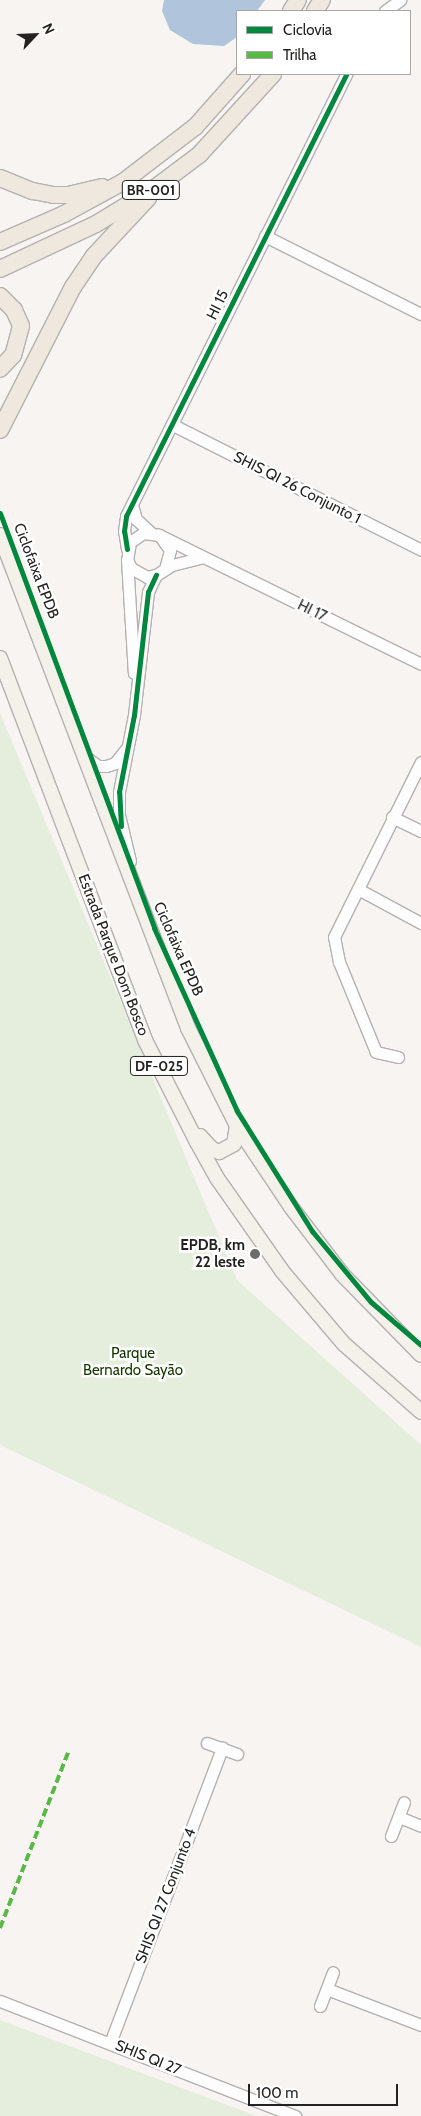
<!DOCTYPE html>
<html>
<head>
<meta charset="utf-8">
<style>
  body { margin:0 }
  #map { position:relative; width:421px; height:2116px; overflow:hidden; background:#f7f4f2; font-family:Cabin,sans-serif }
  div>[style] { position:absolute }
  .green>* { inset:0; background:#e5eedd }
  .water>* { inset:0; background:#b0c4dc }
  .roads { filter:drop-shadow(1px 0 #b4b1b0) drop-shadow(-1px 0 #b4b1b0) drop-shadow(0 1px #b4b1b0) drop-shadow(0 -1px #b4b1b0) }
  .minor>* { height:11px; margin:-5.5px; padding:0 5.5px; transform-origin:5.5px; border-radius:5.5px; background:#fefdfd }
  .major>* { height:14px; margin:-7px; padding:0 7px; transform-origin:7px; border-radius:7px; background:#f4f1ea }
  .highway>* { height:16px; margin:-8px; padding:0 8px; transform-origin:8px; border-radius:8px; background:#eee8de }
  .quiet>* { height:4px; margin-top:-2px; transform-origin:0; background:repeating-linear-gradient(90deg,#58b947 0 8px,transparent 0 12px) }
  .cycleway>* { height:5px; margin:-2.5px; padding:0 2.5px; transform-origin:2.5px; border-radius:2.5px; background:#00873e }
  .dots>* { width:14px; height:14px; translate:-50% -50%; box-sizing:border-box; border:2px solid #fff; border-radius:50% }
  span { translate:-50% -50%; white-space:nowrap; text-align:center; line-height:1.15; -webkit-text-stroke:5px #fff; paint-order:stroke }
  .shield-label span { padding:1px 4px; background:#fff; border:1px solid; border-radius:4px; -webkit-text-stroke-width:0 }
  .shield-label { font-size:14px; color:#242221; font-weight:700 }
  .street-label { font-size:15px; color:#242221 }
  .poi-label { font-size:15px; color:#242221; font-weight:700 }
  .right { translate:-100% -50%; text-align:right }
  .park-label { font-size:15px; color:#163600 }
  .legend { position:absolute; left:236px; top:10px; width:175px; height:65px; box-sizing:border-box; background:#fff; border:1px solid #a7a7a6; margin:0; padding:6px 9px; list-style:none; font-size:15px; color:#242221 }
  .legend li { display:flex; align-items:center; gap:10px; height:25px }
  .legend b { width:25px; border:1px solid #a7a7a6 }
  .north { position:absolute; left:10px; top:10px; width:50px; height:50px; -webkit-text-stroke:4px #fff; paint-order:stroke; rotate:65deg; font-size:14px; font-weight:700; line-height:20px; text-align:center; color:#242221 }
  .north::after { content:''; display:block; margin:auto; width:18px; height:22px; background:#242221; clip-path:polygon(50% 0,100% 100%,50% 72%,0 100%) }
  .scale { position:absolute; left:248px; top:2084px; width:150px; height:22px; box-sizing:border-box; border:2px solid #242221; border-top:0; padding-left:6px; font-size:15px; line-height:18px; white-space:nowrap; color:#242221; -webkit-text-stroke:4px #fff; paint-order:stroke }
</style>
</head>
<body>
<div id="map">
  <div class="green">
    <div style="clip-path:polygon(0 713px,237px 1280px,421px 1445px,421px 1647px,0 1445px)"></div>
    <div style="clip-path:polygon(0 2020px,257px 2116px,0 2116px)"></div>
  </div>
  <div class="water">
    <div style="clip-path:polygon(164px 0,265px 0,257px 11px,237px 11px,237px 37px,224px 46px,193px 44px,170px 30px,162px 11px)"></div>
  </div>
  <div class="roads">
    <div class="minor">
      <div style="left:385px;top:11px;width:19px;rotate:-36deg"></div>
      <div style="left:265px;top:236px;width:174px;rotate:26.6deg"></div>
      <div style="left:173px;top:425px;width:278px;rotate:26.7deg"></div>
      <div style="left:132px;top:505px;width:15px;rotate:74deg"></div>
      <div style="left:136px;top:519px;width:21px;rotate:43deg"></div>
      <div style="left:159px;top:535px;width:292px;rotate:26.2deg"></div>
      <div style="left:127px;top:549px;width:18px;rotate:-99deg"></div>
      <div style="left:124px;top:531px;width:15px;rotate:-82deg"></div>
      <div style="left:126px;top:516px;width:494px;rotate:-63.5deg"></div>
      <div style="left:127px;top:560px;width:113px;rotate:86.5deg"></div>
      <div style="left:165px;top:569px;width:20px;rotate:-75deg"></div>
      <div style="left:170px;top:550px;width:19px;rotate:-126deg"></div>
      <div style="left:159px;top:535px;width:16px;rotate:-173deg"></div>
      <div style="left:143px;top:533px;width:16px;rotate:145deg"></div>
      <div style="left:130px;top:542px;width:18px;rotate:99deg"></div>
      <div style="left:127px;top:560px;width:9px;rotate:63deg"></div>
      <div style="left:131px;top:568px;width:18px;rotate:29deg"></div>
      <div style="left:147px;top:577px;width:9px;rotate:-13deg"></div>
      <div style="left:156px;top:575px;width:19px;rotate:-32deg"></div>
      <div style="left:172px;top:565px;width:32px;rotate:-14deg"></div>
      <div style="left:83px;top:755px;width:19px;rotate:36deg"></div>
      <div style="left:98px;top:766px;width:8px"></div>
      <div style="left:106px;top:766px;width:9px;rotate:-18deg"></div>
      <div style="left:115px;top:763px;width:18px;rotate:-52deg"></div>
      <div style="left:392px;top:817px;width:32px;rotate:26deg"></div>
      <div style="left:130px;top:861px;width:47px;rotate:-103.4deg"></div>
      <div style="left:119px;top:815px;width:23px;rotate:-90deg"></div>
      <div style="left:119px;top:792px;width:78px;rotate:-79deg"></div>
      <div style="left:134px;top:715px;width:124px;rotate:-83.5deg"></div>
      <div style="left:148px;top:592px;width:19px;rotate:-65deg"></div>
      <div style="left:358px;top:889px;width:72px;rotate:28.4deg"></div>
      <div style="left:398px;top:1057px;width:23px;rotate:-167deg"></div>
      <div style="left:376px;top:1052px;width:97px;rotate:-112.3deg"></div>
      <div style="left:339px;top:962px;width:25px;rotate:-101deg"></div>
      <div style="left:334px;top:937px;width:195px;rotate:-63.6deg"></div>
      <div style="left:207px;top:1743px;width:32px;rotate:20deg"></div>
      <div style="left:399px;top:1817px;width:24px;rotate:22deg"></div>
      <div style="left:391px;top:1836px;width:36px;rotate:-69deg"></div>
      <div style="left:327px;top:1989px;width:101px;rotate:21deg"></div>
      <div style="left:0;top:2001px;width:317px;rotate:21.3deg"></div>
      <div style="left:320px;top:2006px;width:36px;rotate:-69deg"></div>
      <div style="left:110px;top:2043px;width:316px;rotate:-69.2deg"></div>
    </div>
    <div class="major">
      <div style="left:0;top:535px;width:528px;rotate:69.13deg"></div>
      <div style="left:188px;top:1028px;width:110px;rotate:63.4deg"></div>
      <div style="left:237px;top:1126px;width:97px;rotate:56.3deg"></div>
      <div style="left:291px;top:1207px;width:84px;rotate:52.7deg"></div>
      <div style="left:342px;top:1274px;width:113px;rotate:45.7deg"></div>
      <div style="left:0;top:658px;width:409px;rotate:69.2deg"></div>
      <div style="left:145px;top:1040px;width:114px;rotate:63deg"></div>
      <div style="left:197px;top:1142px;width:41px;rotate:60.9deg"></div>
      <div style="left:217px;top:1178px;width:113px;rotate:55deg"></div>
      <div style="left:282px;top:1271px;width:96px;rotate:49.7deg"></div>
      <div style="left:344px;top:1344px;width:103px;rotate:41.4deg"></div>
      <div style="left:200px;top:1136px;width:18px;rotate:47deg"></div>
      <div style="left:212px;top:1149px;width:8px;rotate:23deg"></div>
      <div style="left:219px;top:1152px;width:17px;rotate:-28deg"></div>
      <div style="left:234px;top:1144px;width:18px;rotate:-81deg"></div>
    </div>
    <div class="highway">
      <div style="left:291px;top:11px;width:13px;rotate:-58deg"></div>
      <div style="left:315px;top:11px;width:13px;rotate:-58deg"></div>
      <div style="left:0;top:178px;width:35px;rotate:22deg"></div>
      <div style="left:33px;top:191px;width:21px;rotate:11deg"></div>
      <div style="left:54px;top:195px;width:14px"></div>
      <div style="left:68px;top:195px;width:35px;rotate:-13deg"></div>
      <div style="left:0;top:242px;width:70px;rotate:-23.6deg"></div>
      <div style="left:64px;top:214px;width:67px;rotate:-28.5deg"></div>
      <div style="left:123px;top:182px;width:91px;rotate:-37.4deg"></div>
      <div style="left:195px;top:127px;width:71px;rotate:-48.4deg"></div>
      <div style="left:0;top:269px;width:106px;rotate:-25.1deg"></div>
      <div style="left:96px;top:224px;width:69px;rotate:-31.4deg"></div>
      <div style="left:155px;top:188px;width:55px;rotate:-36.9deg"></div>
      <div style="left:199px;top:155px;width:110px;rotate:-47.6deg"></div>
      <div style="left:0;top:296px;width:20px;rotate:45deg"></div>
      <div style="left:14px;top:310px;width:17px;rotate:66deg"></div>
      <div style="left:21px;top:326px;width:30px;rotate:105deg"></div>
      <div style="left:13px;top:355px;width:19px;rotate:133deg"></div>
      <div style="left:0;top:430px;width:161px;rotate:-63deg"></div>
      <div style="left:73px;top:287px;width:36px;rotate:-56deg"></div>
      <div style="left:93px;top:257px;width:81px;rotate:-47deg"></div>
    </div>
  </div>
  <div class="quiet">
    <div style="left:0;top:1928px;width:191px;rotate:-68.8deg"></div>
  </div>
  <div class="cycleway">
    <div style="left:0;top:513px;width:443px;rotate:69.6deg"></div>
    <div style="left:154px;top:928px;width:201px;rotate:65.6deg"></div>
    <div style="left:237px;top:1111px;width:142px;rotate:58deg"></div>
    <div style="left:312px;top:1231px;width:92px;rotate:50.3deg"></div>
    <div style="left:371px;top:1302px;width:66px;rotate:40.7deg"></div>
    <div style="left:127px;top:549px;width:18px;rotate:-99deg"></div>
    <div style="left:124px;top:531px;width:15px;rotate:-82deg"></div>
    <div style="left:126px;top:516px;width:494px;rotate:-63.5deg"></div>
    <div style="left:121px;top:826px;width:34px;rotate:-93deg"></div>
    <div style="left:119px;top:792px;width:78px;rotate:-79deg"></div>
    <div style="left:134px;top:715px;width:124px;rotate:-83.5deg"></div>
    <div style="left:148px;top:592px;width:19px;rotate:-65deg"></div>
  </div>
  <div class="dots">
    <div style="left:255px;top:1254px;background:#6e6c6a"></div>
  </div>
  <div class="shield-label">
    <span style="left:151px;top:190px">BR-001</span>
    <span style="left:159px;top:1066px">DF-025</span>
  </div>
  <div class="street-label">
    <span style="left:218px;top:305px;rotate:-64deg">HI 15</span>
    <span style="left:297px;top:488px;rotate:27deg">SHIS QI 26 Conjunto 1</span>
    <span style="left:36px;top:571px;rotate:69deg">Ciclofaixa EPDB</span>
    <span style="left:312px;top:611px;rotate:26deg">HI 17</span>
    <span style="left:178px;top:949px;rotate:66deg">Ciclofaixa EPDB</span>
    <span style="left:113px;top:955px;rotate:69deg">Estrada Parque Dom Bosco</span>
    <span style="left:166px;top:1896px;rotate:-69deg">SHIS QI 27 Conjunto 4</span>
    <span style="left:148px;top:2058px;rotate:22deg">SHIS QI 27</span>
  </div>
  <div class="poi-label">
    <span class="right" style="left:245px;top:1254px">EPDB, km<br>22 leste</span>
  </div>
  <div class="park-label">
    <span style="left:133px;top:1362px">Parque<br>Bernardo Sayão</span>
  </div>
  <ul class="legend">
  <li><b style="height:6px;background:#00873e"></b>Ciclovia</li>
  <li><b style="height:6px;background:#58b947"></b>Trilha</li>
  </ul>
  <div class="north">N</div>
  <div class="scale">100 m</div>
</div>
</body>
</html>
